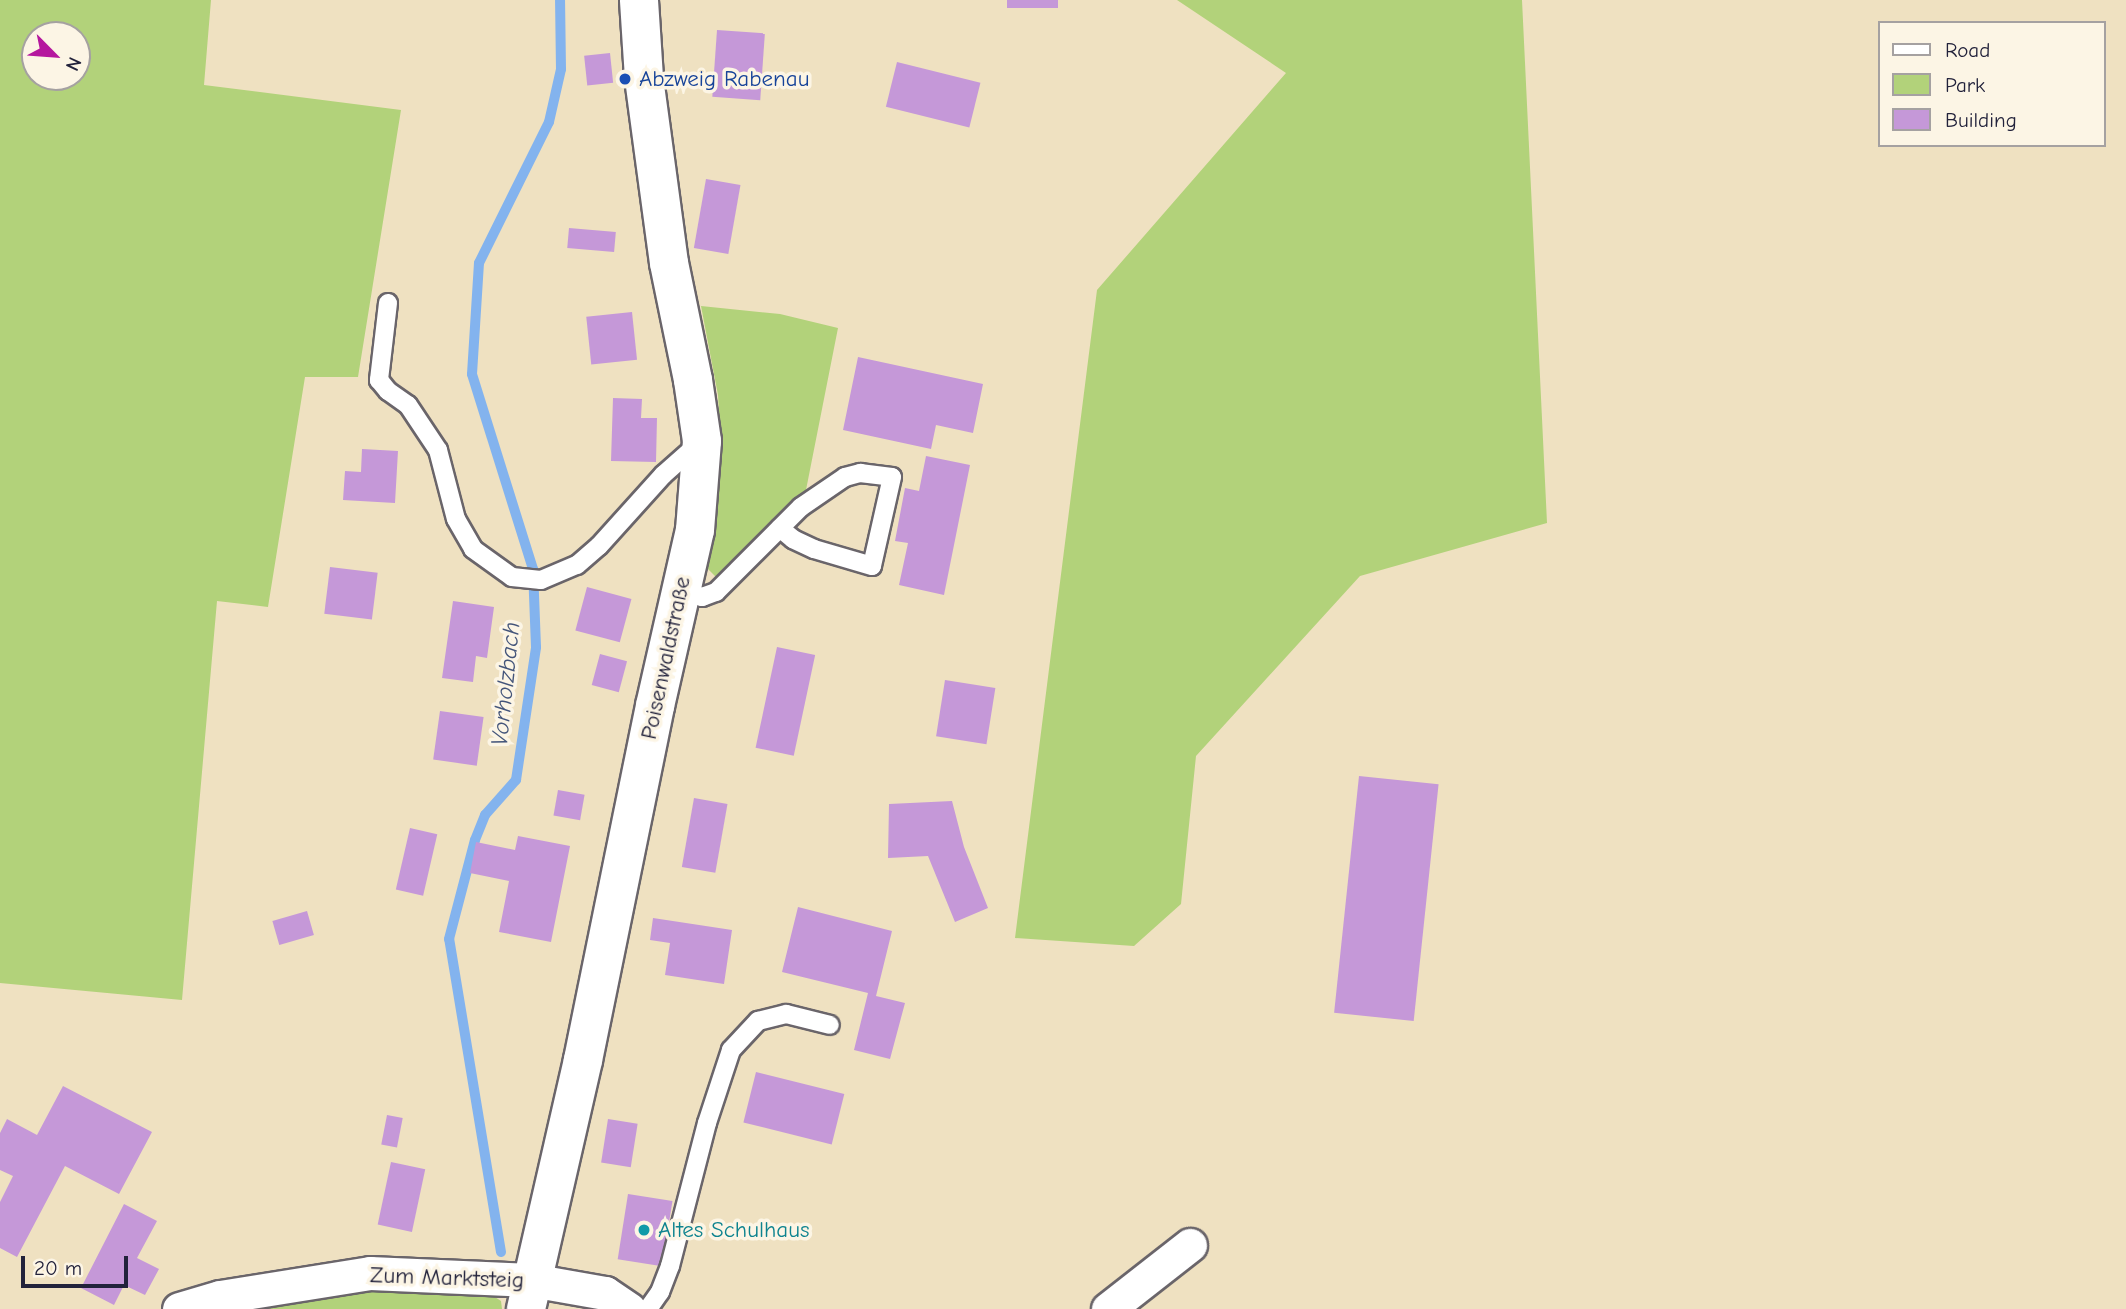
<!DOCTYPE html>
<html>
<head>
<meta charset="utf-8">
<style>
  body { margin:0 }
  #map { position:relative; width:2126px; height:1309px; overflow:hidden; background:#efe1c1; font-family:"Comic Neue",sans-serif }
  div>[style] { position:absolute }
  .green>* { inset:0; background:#b2d27a }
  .stream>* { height:10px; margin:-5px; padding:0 5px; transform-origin:5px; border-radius:5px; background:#83b3ee }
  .building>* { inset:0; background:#c598d8; transform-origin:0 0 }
  .roads { filter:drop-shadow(2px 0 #6a656a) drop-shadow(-2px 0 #6a656a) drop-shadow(0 2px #6a656a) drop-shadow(0 -2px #6a656a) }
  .lane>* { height:18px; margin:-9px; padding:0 9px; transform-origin:9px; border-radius:9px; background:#fff }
  .street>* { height:33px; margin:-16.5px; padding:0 16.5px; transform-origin:16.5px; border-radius:16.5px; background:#fff }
  .secondary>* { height:38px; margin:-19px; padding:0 19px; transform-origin:19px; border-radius:19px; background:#fff }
  .dots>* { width:19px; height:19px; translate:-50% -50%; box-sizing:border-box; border:4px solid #fcf5e5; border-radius:50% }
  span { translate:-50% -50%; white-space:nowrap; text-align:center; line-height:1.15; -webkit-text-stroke:7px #fcf5e5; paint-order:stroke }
  .transit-label { font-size:23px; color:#164399 }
  .left { translate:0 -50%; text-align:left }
  .street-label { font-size:23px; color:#22223b }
  .culture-label { font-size:23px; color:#0d838f }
  .water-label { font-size:24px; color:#44557a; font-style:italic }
  .legend { position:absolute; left:1878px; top:21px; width:228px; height:126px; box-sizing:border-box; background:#fcf5e5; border:2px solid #a5a1a1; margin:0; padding:9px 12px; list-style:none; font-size:21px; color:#22223b }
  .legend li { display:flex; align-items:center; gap:14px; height:35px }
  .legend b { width:35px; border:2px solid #a5a1a1 }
  .north { position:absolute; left:21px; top:21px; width:70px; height:70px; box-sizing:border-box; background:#fcf5e5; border:2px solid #a5a1a1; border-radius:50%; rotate:115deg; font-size:19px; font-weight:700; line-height:28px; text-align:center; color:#22223b }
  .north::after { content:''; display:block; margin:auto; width:24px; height:32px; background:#b5179e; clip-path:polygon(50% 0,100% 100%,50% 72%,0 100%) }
  .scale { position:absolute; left:21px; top:1256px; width:107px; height:32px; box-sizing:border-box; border:4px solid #22223b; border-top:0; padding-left:9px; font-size:21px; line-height:24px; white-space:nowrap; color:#22223b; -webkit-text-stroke:5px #fcf5e5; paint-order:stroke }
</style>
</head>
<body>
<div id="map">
  <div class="green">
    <div style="clip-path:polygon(evenodd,0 0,211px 0,204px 85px,401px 110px,358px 377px,305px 377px,268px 607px,217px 601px,182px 1000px,0 983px,0 0,35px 35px,77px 35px,77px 77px,35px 77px,35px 35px)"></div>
    <div style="clip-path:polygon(1177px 0,1522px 0,1547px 523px,1360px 576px,1196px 756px,1181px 904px,1134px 946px,1015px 938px,1097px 290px,1286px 73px)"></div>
    <div style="clip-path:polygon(701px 306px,780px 314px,838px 328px,806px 490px,716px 577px,704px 565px,721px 446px,718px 395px)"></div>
    <div style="clip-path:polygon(400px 1288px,484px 1290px,501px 1301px,502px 1309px,239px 1309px,278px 1299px)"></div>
  </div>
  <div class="stream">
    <div style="left:501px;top:1252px;width:317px;rotate:-99.4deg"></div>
    <div style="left:449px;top:939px;width:102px;rotate:-75.3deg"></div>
    <div style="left:475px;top:840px;width:27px;rotate:-68deg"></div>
    <div style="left:485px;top:815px;width:47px;rotate:-48.5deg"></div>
    <div style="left:516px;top:780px;width:134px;rotate:-81.4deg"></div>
    <div style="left:536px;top:647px;width:78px;rotate:-92.2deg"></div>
    <div style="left:533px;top:569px;width:204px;rotate:-107.4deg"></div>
    <div style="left:472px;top:374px;width:111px;rotate:-86.4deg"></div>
    <div style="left:479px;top:263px;width:157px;rotate:-63.6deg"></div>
    <div style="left:549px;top:122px;width:54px;rotate:-77.2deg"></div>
    <div style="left:561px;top:69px;width:69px;rotate:-90.8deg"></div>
  </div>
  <div class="building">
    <div style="left:1007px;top:0;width:51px;height:8px"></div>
    <div style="left:717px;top:30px;width:48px;height:67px;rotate:4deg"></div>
    <div style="left:610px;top:53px;width:30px;height:26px;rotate:84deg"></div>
    <div style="left:897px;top:62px;width:86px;height:46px;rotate:14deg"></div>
    <div style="left:706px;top:179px;width:35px;height:70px;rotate:10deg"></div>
    <div style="left:569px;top:228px;width:47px;height:20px;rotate:5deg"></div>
    <div style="left:632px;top:312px;width:48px;height:46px;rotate:84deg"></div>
    <div style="clip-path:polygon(858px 357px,983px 384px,973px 433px,936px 425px,931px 449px,843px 430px)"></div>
    <div style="clip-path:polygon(613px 398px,642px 399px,641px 418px,657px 418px,656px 462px,611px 461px)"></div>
    <div style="clip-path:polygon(362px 449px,398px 451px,395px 503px,343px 500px,345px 471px,361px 472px)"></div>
    <div style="clip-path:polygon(926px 456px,970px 465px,944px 595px,899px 585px,908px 543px,895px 541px,905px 488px,919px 491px)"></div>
    <div style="left:330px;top:567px;width:48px;height:47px;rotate:7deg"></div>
    <div style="left:587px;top:587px;width:46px;height:45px;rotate:15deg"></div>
    <div style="clip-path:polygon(453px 601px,494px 607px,487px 658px,476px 656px,473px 682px,442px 678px)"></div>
    <div style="left:777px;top:647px;width:39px;height:103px;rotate:12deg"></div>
    <div style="left:600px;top:654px;width:28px;height:32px;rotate:15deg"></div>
    <div style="left:945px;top:680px;width:51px;height:57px;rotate:9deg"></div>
    <div style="left:440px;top:711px;width:44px;height:49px;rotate:8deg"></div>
    <div style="left:1359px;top:776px;width:80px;height:238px;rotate:6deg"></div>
    <div style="left:558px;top:790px;width:27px;height:26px;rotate:10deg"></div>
    <div style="left:694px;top:798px;width:34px;height:70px;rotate:10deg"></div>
    <div style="clip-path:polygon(952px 801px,964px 847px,988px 908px,955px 922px,928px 856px,888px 858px,889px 804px)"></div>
    <div style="left:410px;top:828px;width:28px;height:63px;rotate:13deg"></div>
    <div style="clip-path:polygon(518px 836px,570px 846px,551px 942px,499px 932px,509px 881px,470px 873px,476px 842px,515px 850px)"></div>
    <div style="clip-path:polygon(798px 907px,892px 931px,876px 996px,905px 1003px,890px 1059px,854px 1050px,868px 993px,782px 972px)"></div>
    <div style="left:307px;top:911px;width:25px;height:36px;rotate:74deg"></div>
    <div style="clip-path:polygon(653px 918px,732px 930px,724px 984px,665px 975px,670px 943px,650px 940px)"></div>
    <div style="left:756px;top:1072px;width:91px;height:52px;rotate:14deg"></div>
    <div style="clip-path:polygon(63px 1086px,152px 1132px,119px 1194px,65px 1166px,17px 1257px,0 1248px,0 1202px,13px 1176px,0 1170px,0 1133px,7px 1119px,37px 1135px)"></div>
    <div style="left:387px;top:1115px;width:16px;height:30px;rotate:11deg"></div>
    <div style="left:608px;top:1119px;width:30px;height:44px;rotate:9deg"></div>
    <div style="left:391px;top:1162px;width:35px;height:64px;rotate:12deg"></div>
    <div style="left:628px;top:1194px;width:45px;height:66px;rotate:9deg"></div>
    <div style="clip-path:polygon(124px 1204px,157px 1221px,137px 1258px,159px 1269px,145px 1295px,124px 1285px,114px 1305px,81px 1288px)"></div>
  </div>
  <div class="roads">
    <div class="lane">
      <div style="left:388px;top:303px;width:78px;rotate:96.7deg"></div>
      <div style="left:379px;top:380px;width:14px;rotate:51deg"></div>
      <div style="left:388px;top:391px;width:24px;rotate:35deg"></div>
      <div style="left:408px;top:405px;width:54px;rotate:56.3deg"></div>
      <div style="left:438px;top:450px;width:71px;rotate:75.4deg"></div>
      <div style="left:456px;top:519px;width:34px;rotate:60deg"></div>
      <div style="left:473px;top:549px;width:48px;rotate:35.7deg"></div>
      <div style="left:512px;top:577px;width:29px;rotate:6deg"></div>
      <div style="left:541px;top:580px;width:39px;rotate:-23deg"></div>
      <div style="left:577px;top:565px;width:29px;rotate:-41deg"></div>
      <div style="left:599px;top:546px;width:96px;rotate:-48deg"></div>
      <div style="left:663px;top:475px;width:48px;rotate:-41.6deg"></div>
      <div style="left:681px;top:592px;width:22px;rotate:13deg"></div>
      <div style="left:702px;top:597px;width:15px;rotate:-20deg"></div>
      <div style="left:716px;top:592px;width:120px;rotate:-45deg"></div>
      <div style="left:801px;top:507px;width:53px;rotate:-34.3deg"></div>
      <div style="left:845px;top:477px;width:16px;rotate:-15deg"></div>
      <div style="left:860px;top:473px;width:32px;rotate:7deg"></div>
      <div style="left:892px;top:477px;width:91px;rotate:102.7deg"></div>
      <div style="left:872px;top:566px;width:60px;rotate:-163.7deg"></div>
      <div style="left:814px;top:549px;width:23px;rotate:-155deg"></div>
      <div style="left:793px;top:539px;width:17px;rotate:-140deg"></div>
      <div style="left:648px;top:1309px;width:21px;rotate:-55deg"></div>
      <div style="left:660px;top:1292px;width:28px;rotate:-69deg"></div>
      <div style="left:670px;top:1266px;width:148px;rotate:-75.5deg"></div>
      <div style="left:707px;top:1123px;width:77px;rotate:-71.8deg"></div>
      <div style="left:731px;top:1050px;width:40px;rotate:-47deg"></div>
      <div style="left:758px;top:1021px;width:29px;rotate:-14deg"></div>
      <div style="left:786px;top:1014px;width:45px;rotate:14deg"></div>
    </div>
    <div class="street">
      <div style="left:179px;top:1309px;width:43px;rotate:-16.3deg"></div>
      <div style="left:220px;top:1297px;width:152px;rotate:-9.1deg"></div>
      <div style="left:370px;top:1273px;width:161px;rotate:2.5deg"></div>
      <div style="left:531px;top:1280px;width:75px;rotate:10deg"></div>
      <div style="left:605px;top:1293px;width:29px;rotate:34deg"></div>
      <div style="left:1108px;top:1309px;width:104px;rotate:-38deg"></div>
    </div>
    <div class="secondary">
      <div style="left:526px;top:1309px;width:255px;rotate:-77.1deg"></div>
      <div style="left:583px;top:1060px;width:361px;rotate:-78.5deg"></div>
      <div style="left:655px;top:706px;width:180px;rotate:-77.2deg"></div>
      <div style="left:695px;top:530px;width:89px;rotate:-85.5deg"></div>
      <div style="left:702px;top:441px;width:62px;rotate:-98.4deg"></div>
      <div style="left:693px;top:380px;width:119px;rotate:-101.6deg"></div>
      <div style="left:669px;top:263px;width:187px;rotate:-97.7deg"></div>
      <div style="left:644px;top:78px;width:78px;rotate:-93.7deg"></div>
    </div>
  </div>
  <div class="dots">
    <div style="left:625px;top:79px;background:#1a4fb4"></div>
    <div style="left:644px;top:1230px;background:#0f9aa8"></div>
  </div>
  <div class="transit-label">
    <span class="left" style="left:639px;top:79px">Abzweig Rabenau</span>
  </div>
  <div class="street-label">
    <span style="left:666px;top:658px;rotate:-78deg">Poisenwaldstraße</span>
    <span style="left:447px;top:1278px;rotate:2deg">Zum Marktsteig</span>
  </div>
  <div class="culture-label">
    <span class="left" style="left:658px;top:1230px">Altes Schulhaus</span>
  </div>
  <div class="water-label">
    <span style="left:506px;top:684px;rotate:-84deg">Vorholzbach</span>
  </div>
  <ul class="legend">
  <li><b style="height:9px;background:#fff"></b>Road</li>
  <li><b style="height:19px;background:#b2d27a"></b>Park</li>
  <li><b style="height:19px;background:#c598d8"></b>Building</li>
  </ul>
  <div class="north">N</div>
  <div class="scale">20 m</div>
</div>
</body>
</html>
